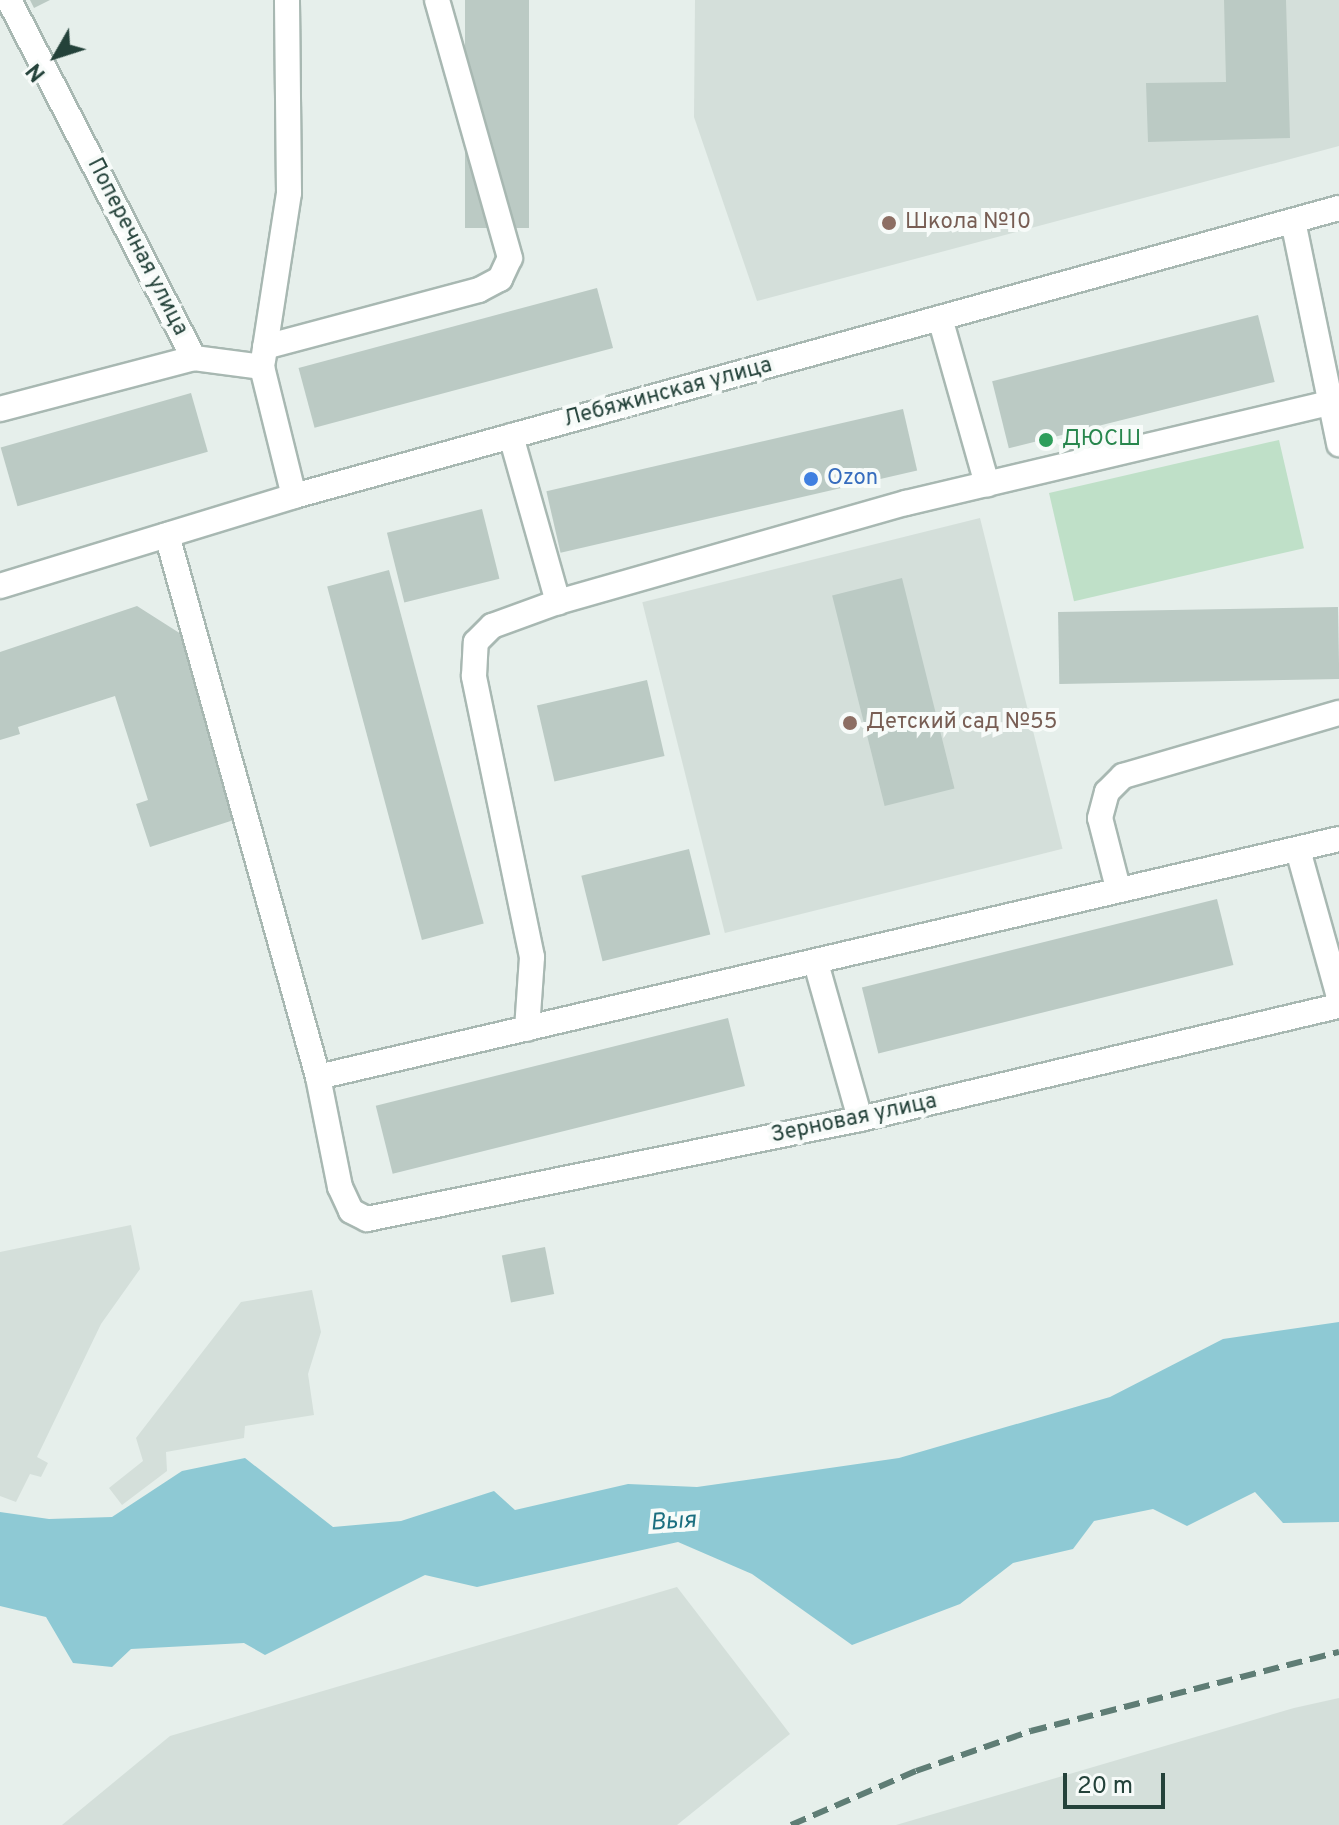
<!DOCTYPE html>
<html>
<head>
<meta charset="utf-8">
<style>
  body { margin:0 }
  #map { position:relative; width:1339px; height:1825px; overflow:hidden; background:#e6efeb; font-family:Overpass,sans-serif }
  div>[style] { position:absolute }
  .built>* { inset:0; background:#d4dfda; transform-origin:0 0 }
  .green>* { inset:0; background:#bfe0c8; transform-origin:0 0 }
  .water>* { inset:0; background:#8ec9d4 }
  .building>* { inset:0; background:#bbcac4; transform-origin:0 0 }
  .roads { filter:drop-shadow(2px 0 #a8b8b2) drop-shadow(-2px 0 #a8b8b2) drop-shadow(0 2px #a8b8b2) drop-shadow(0 -2px #a8b8b2) }
  .minor>* { height:24px; margin:-12px; padding:0 12px; transform-origin:12px; border-radius:12px; background:#fff }
  .rail>* { height:6px; margin-top:-3px; transform-origin:0; background:repeating-linear-gradient(90deg,#5f7d75 0 16px,transparent 0 24px) }
  .dots>* { width:22px; height:22px; translate:-50% -50%; box-sizing:border-box; border:4px solid #f7fbf9; border-radius:50% }
  span { translate:-50% -50%; white-space:nowrap; text-align:center; line-height:1.15; -webkit-text-stroke:8px #f7fbf9; paint-order:stroke }
  .education-label { font-size:22px; color:#785e54 }
  .left { translate:0 -50%; text-align:left }
  .street-label { font-size:22px; color:#24423a }
  .leisure-label { font-size:22px; color:#27864d }
  .shop-label { font-size:22px; color:#366cbe }
  .water-label { font-size:24px; color:#1c6f80; font-style:italic }
  .north { position:absolute; left:16px; top:16px; width:80px; height:80px; -webkit-text-stroke:6px #f7fbf9; paint-order:stroke; rotate:231deg; font-size:22px; font-weight:700; line-height:32px; text-align:center; color:#24423a }
  .north::after { content:''; display:block; margin:auto; width:28px; height:36px; background:#24423a; clip-path:polygon(50% 0,100% 100%,50% 72%,0 100%) }
  .scale { position:absolute; left:1063px; top:1773px; width:102px; height:36px; box-sizing:border-box; border:4px solid #24423a; border-top:0; padding-left:10px; font-size:24px; line-height:28px; white-space:nowrap; color:#24423a; -webkit-text-stroke:6px #f7fbf9; paint-order:stroke }
</style>
</head>
<body>
<div id="map">
  <div class="built">
    <div style="clip-path:polygon(695px 0,1339px 0,1339px 146px,757px 301px,694px 117px)"></div>
    <div style="left:980px;top:518px;width:341px;height:348px;rotate:76deg"></div>
    <div style="clip-path:polygon(131px 1225px,140px 1269px,101px 1324px,37px 1457px,48px 1463px,41px 1477px,30px 1474px,16px 1502px,0 1496px,0 1252px)"></div>
    <div style="clip-path:polygon(312px 1290px,321px 1332px,308px 1374px,314px 1415px,245px 1426px,244px 1438px,166px 1452px,167px 1471px,122px 1505px,109px 1488px,143px 1461px,136px 1438px,241px 1302px)"></div>
    <div style="clip-path:polygon(677px 1587px,790px 1734px,677px 1825px,62px 1825px,170px 1736px)"></div>
    <div style="clip-path:polygon(1339px 1698px,1339px 1825px,896px 1825px,1294px 1708px)"></div>
  </div>
  <div class="green">
    <div style="left:1279px;top:440px;width:111px;height:236px;rotate:77deg"></div>
  </div>
  <div class="water">
    <div style="clip-path:polygon(1339px 1322px,1339px 1522px,1283px 1523px,1255px 1492px,1187px 1526px,1153px 1509px,1094px 1521px,1073px 1549px,1013px 1563px,960px 1604px,852px 1645px,752px 1574px,678px 1542px,477px 1587px,425px 1575px,265px 1655px,244px 1643px,131px 1649px,112px 1667px,73px 1663px,46px 1617px,0 1606px,0 1512px,49px 1519px,112px 1517px,182px 1471px,245px 1458px,333px 1527px,401px 1521px,494px 1491px,515px 1510px,628px 1484px,697px 1487px,899px 1458px,1110px 1397px,1223px 1339px)"></div>
  </div>
  <div class="building">
    <div style="clip-path:polygon(30px 0,50px 0,34px 8px)"></div>
    <div style="left:465px;top:0;width:64px;height:228px"></div>
    <div style="clip-path:polygon(1224px 0,1286px 0,1290px 138px,1148px 142px,1146px 83px,1226px 82px)"></div>
    <div style="left:597px;top:288px;width:62px;height:309px;rotate:75deg"></div>
    <div style="left:1258px;top:315px;width:69px;height:274px;rotate:76deg"></div>
    <div style="left:191px;top:393px;width:61px;height:198px;rotate:74deg"></div>
    <div style="left:903px;top:409px;width:63px;height:366px;rotate:77deg"></div>
    <div style="left:482px;top:509px;width:72px;height:98px;rotate:76deg"></div>
    <div style="left:389px;top:570px;width:366px;height:64px;rotate:75deg"></div>
    <div style="left:902px;top:578px;width:217px;height:72px;rotate:76deg"></div>
    <div style="clip-path:polygon(137px 606px,181px 634px,240px 818px,150px 847px,136px 804px,148px 800px,115px 696px,18px 727px,20px 734px,0 740px,0 652px)"></div>
    <div style="left:1338px;top:607px;width:72px;height:280px;rotate:89deg"></div>
    <div style="left:647px;top:680px;width:78px;height:113px;rotate:77deg"></div>
    <div style="left:689px;top:849px;width:88px;height:111px;rotate:76deg"></div>
    <div style="left:1217px;top:899px;width:68px;height:366px;rotate:76deg"></div>
    <div style="left:728px;top:1018px;width:70px;height:363px;rotate:76deg"></div>
    <div style="left:545px;top:1247px;width:48px;height:44px;rotate:79deg"></div>
  </div>
  <div class="roads">
    <div class="minor">
      <div style="left:9px;top:0;width:403px;rotate:62.7deg"></div>
      <div style="left:194px;top:358px;width:69px;rotate:7.5deg"></div>
      <div style="left:262px;top:367px;width:133px;rotate:76.1deg"></div>
      <div style="left:1293px;top:221px;width:228px;rotate:78.3deg"></div>
      <div style="left:940px;top:318px;width:173px;rotate:74.2deg"></div>
      <div style="left:265px;top:347px;width:221px;rotate:-14.9deg"></div>
      <div style="left:479px;top:290px;width:24px;rotate:-28deg"></div>
      <div style="left:500px;top:279px;width:23px;rotate:-65deg"></div>
      <div style="left:510px;top:258px;width:268px;rotate:-105.8deg"></div>
      <div style="left:263px;top:361px;width:170px;rotate:-81.2deg"></div>
      <div style="left:289px;top:193px;width:193px;rotate:-90.6deg"></div>
      <div style="left:0;top:409px;width:201px;rotate:-14.7deg"></div>
      <div style="left:511px;top:436px;width:173px;rotate:74.2deg"></div>
      <div style="left:167px;top:535px;width:563px;rotate:74.43deg"></div>
      <div style="left:318px;top:1077px;width:112px;rotate:78.7deg"></div>
      <div style="left:340px;top:1187px;width:26px;rotate:65deg"></div>
      <div style="left:351px;top:1211px;width:18px;rotate:27deg"></div>
      <div style="left:367px;top:1219px;width:503px;rotate:-11.47deg"></div>
      <div style="left:860px;top:1119px;width:492px;rotate:-13.3deg"></div>
      <div style="left:0;top:586px;width:307px;rotate:-17deg"></div>
      <div style="left:294px;top:496px;width:1084px;rotate:-15.41deg"></div>
      <div style="left:1298px;top:850px;width:153px;rotate:74.4deg"></div>
      <div style="left:1118px;top:888px;width:72px;rotate:-104.4deg"></div>
      <div style="left:1100px;top:818px;width:27px;rotate:-75deg"></div>
      <div style="left:1107px;top:792px;width:23px;rotate:-45deg"></div>
      <div style="left:1123px;top:776px;width:225px;rotate:-16.3deg"></div>
      <div style="left:816px;top:963px;width:162px;rotate:74.2deg"></div>
      <div style="left:527px;top:1029px;width:72px;rotate:-86deg"></div>
      <div style="left:532px;top:957px;width:287px;rotate:-101.7deg"></div>
      <div style="left:474px;top:676px;width:34px;rotate:-87deg"></div>
      <div style="left:476px;top:642px;width:23px;rotate:-45deg"></div>
      <div style="left:492px;top:626px;width:70px;rotate:-20deg"></div>
      <div style="left:558px;top:602px;width:362px;rotate:-15.9deg"></div>
      <div style="left:906px;top:503px;width:435px;rotate:-13.3deg"></div>
      <div style="left:318px;top:1077px;width:1048px;rotate:-13.12deg"></div>
    </div>
  </div>
  <div class="rail">
    <div style="left:791px;top:1825px;width:136px;rotate:-23.4deg"></div>
    <div style="left:916px;top:1771px;width:122px;rotate:-19.2deg"></div>
    <div style="left:1031px;top:1731px;width:318px;rotate:-14.4deg"></div>
  </div>
  <div class="dots">
    <div style="left:889px;top:223px;background:#8d6e63"></div>
    <div style="left:1046px;top:440px;background:#2e9e5b"></div>
    <div style="left:811px;top:479px;background:#3f7fe0"></div>
    <div style="left:850px;top:723px;background:#8d6e63"></div>
  </div>
  <div class="education-label">
    <span class="left" style="left:905px;top:223px">Школа №10</span>
    <span class="left" style="left:866px;top:723px">Детский сад №55</span>
  </div>
  <div class="street-label">
    <span style="left:137px;top:247px;rotate:63deg">Поперечная улица</span>
    <span style="left:668px;top:393px;rotate:-15deg">Лебяжинская улица</span>
    <span style="left:854px;top:1119px;rotate:-12deg">Зерновая улица</span>
  </div>
  <div class="leisure-label">
    <span class="left" style="left:1062px;top:440px">ДЮСШ</span>
  </div>
  <div class="shop-label">
    <span class="left" style="left:827px;top:479px">Ozon</span>
  </div>
  <div class="water-label">
    <span style="left:673px;top:1523px;rotate:-4deg">Выя</span>
  </div>
  <div class="north">N</div>
  <div class="scale">20 m</div>
</div>
</body>
</html>
